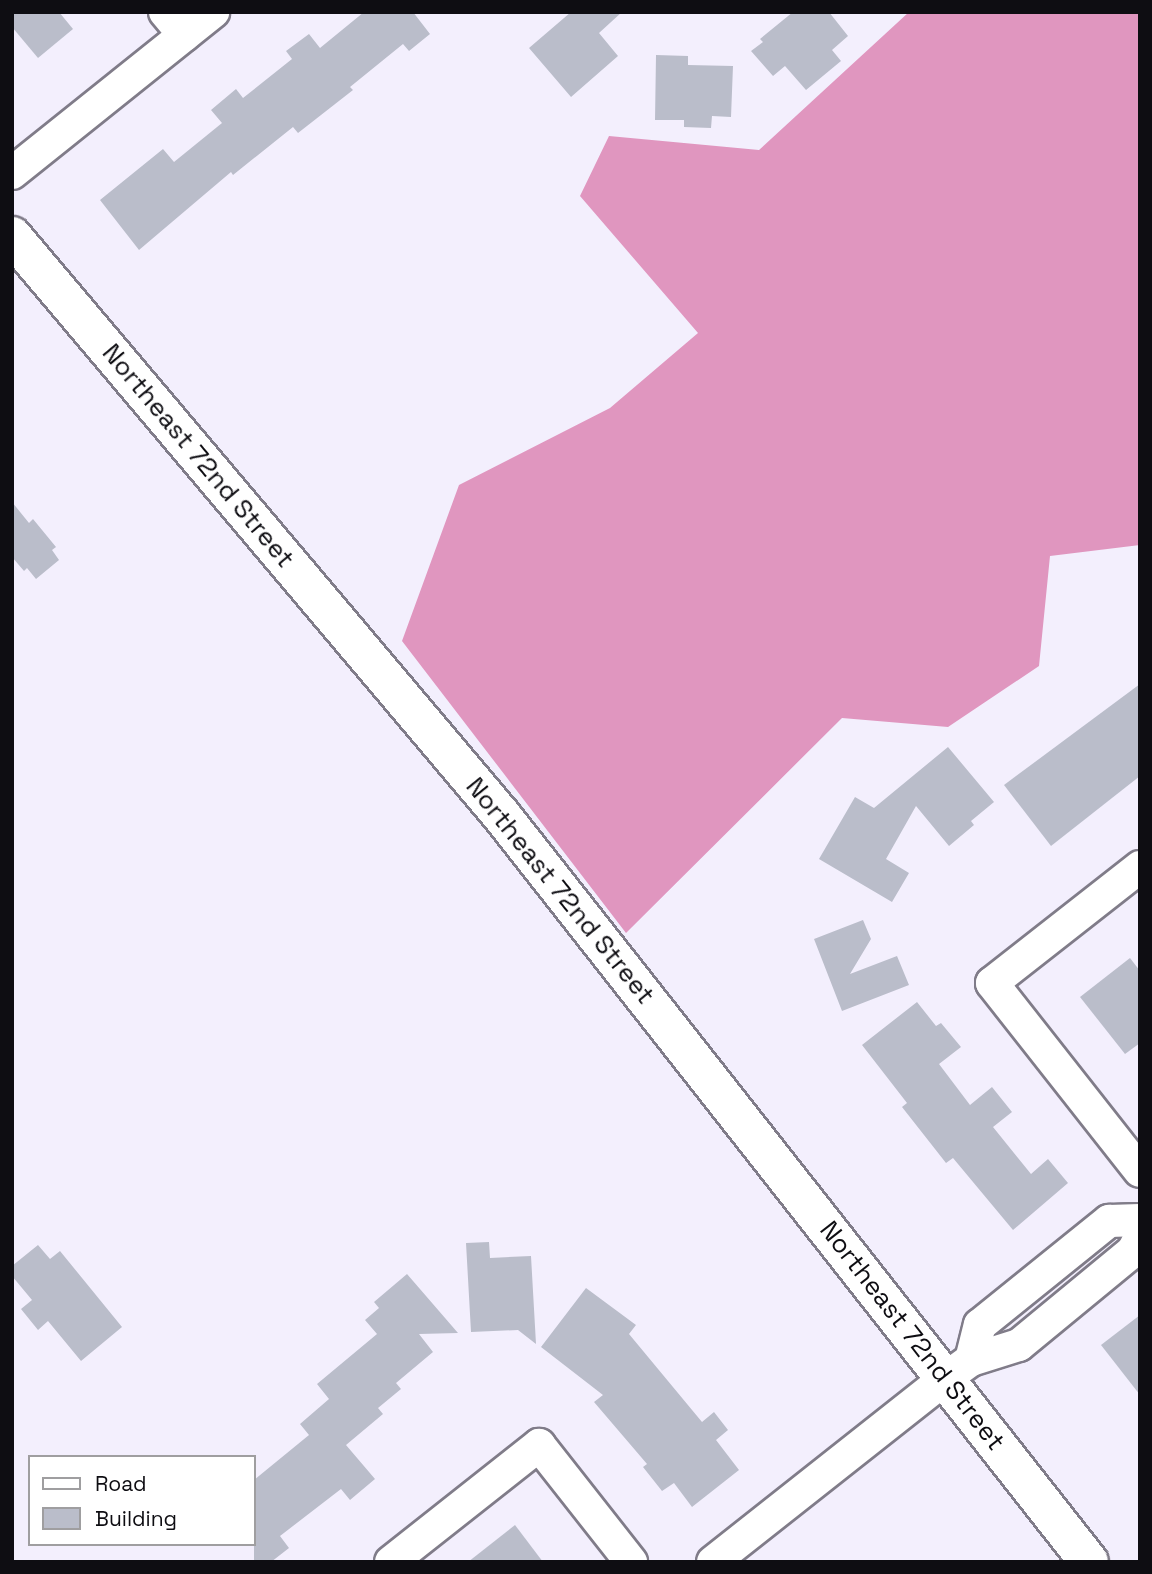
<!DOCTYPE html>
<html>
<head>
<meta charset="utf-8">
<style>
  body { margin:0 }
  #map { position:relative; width:1152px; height:1574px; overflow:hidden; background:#f3effd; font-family:"Space Grotesk",sans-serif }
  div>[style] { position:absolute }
  .forest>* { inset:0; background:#e096bf }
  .building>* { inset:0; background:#babdca }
  .roads { filter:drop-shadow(2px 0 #807c89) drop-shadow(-2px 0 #807c89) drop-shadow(0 2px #807c89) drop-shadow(0 -2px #807c89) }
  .minor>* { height:32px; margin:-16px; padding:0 16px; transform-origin:16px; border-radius:16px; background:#fff }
  .secondary>* { height:38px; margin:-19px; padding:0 19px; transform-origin:19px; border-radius:19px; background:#fff }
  span { translate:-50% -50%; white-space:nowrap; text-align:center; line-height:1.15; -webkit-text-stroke:6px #fff; paint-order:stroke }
  .street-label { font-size:26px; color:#0e0d12 }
  .frame { position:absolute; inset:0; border:14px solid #0e0d12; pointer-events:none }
  .legend { position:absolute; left:28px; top:1455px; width:228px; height:91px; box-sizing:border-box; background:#fff; border:2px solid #9f9ea0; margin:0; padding:9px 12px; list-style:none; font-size:21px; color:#0e0d12 }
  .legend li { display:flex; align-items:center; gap:14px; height:35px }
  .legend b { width:35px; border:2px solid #9f9ea0 }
</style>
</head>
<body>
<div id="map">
  <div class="forest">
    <div style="clip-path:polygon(909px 12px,1140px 12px,1140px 545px,1050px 556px,1039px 666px,948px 727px,842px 718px,626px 933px,402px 641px,459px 485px,610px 408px,698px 333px,580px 196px,609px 136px,759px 150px)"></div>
  </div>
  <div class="building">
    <div style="clip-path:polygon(12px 12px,59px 12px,73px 29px,38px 58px,12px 27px)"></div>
    <div style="clip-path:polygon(364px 12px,413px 12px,430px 34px,409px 51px,403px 44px,350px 87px,353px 90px,298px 133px,293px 127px,233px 175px,231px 172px,139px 250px,100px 200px,163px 149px,174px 162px,222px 123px,211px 110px,236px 89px,243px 98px,292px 59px,286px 51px,309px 34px,320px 48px)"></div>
    <div style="clip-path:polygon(571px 12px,622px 12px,599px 33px,618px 56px,571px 97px,529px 48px)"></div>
    <div style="clip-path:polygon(793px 12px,829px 12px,848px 36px,832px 50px,841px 61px,806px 90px,785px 66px,773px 76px,751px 51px,763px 42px,760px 39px)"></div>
    <div style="clip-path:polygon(656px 55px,688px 56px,688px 65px,733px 66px,731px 117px,712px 116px,711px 128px,684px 127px,684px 120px,655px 120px)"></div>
    <div style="clip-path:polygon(12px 502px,29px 523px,33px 519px,56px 547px,52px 550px,59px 560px,36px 579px,27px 568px,24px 571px,12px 557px)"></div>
    <div style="clip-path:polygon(1140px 684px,1140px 776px,1051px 846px,1004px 785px)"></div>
    <div style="clip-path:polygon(948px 747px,994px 802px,971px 821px,974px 825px,949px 846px,916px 806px,886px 859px,909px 873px,892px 902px,819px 859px,855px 797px,874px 808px)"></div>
    <div style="clip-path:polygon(863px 920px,871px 939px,850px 974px,897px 956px,909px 985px,842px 1011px,814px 939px)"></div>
    <div style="clip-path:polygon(1130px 958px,1140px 971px,1140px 1043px,1125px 1054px,1080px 997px)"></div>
    <div style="clip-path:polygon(917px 1002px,936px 1026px,941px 1023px,961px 1047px,939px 1064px,970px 1105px,992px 1087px,1012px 1112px,993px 1127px,1031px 1174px,1048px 1159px,1068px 1183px,1013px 1230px,953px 1158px,946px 1163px,902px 1107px,907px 1103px,862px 1045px)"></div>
    <div style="clip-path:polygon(489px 1242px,490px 1258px,531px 1256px,536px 1344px,518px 1330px,471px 1332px,466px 1243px)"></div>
    <div style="clip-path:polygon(38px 1245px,50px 1259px,60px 1251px,122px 1327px,81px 1361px,48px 1321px,38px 1330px,21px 1309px,32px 1300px,12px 1276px,12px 1266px)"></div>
    <div style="clip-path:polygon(407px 1274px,458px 1333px,419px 1334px,433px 1352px,396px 1383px,401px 1389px,378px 1408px,383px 1414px,346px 1445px,375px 1479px,350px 1500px,341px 1489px,280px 1536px,289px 1548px,271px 1562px,254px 1562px,254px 1480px,309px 1435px,300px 1424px,329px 1399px,317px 1384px,377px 1334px,365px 1320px,379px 1308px,374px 1302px)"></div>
    <div style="clip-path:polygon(586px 1288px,636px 1325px,629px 1334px,702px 1422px,714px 1412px,728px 1430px,716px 1440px,739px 1470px,692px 1507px,674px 1483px,662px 1491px,643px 1467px,647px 1464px,594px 1402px,603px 1395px,541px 1347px)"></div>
    <div style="clip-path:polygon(1140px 1315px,1140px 1395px,1101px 1345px)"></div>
    <div style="clip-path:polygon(515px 1525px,543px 1562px,468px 1562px)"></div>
  </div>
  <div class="roads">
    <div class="minor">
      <div style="left:165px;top:12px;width:30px;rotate:50deg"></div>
      <div style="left:12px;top:173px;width:258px;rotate:-38.7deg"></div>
      <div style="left:1140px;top:867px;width:188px;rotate:141.9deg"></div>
      <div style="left:992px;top:983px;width:239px;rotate:51.8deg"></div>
      <div style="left:971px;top:1360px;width:36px;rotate:-76deg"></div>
      <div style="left:980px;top:1325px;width:166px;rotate:-38.9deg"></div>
      <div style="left:1109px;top:1221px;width:31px;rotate:-2deg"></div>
      <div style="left:391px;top:1562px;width:189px;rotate:-38.3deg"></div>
      <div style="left:539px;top:1445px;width:149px;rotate:51.8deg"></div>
      <div style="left:713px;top:1562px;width:297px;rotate:-38.3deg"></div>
      <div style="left:946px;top:1378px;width:31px;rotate:-36deg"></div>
      <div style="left:971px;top:1360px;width:50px;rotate:-17.4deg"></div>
      <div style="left:1019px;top:1345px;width:148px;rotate:-39.5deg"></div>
      <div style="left:1133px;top:1251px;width:16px;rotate:-63deg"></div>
    </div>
    <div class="secondary">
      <div style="left:12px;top:236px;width:759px;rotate:49.81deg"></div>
      <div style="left:502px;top:816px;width:949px;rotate:51.8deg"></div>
    </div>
  </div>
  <div class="street-label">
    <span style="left:198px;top:456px;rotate:50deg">Northeast 72nd Street</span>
    <span style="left:560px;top:891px;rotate:51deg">Northeast 72nd Street</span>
    <span style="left:912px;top:1336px;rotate:52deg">Northeast 72nd Street</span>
  </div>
  <div class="frame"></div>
  <ul class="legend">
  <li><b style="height:9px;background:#fff"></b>Road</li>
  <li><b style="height:19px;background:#babdca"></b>Building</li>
  </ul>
</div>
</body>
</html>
